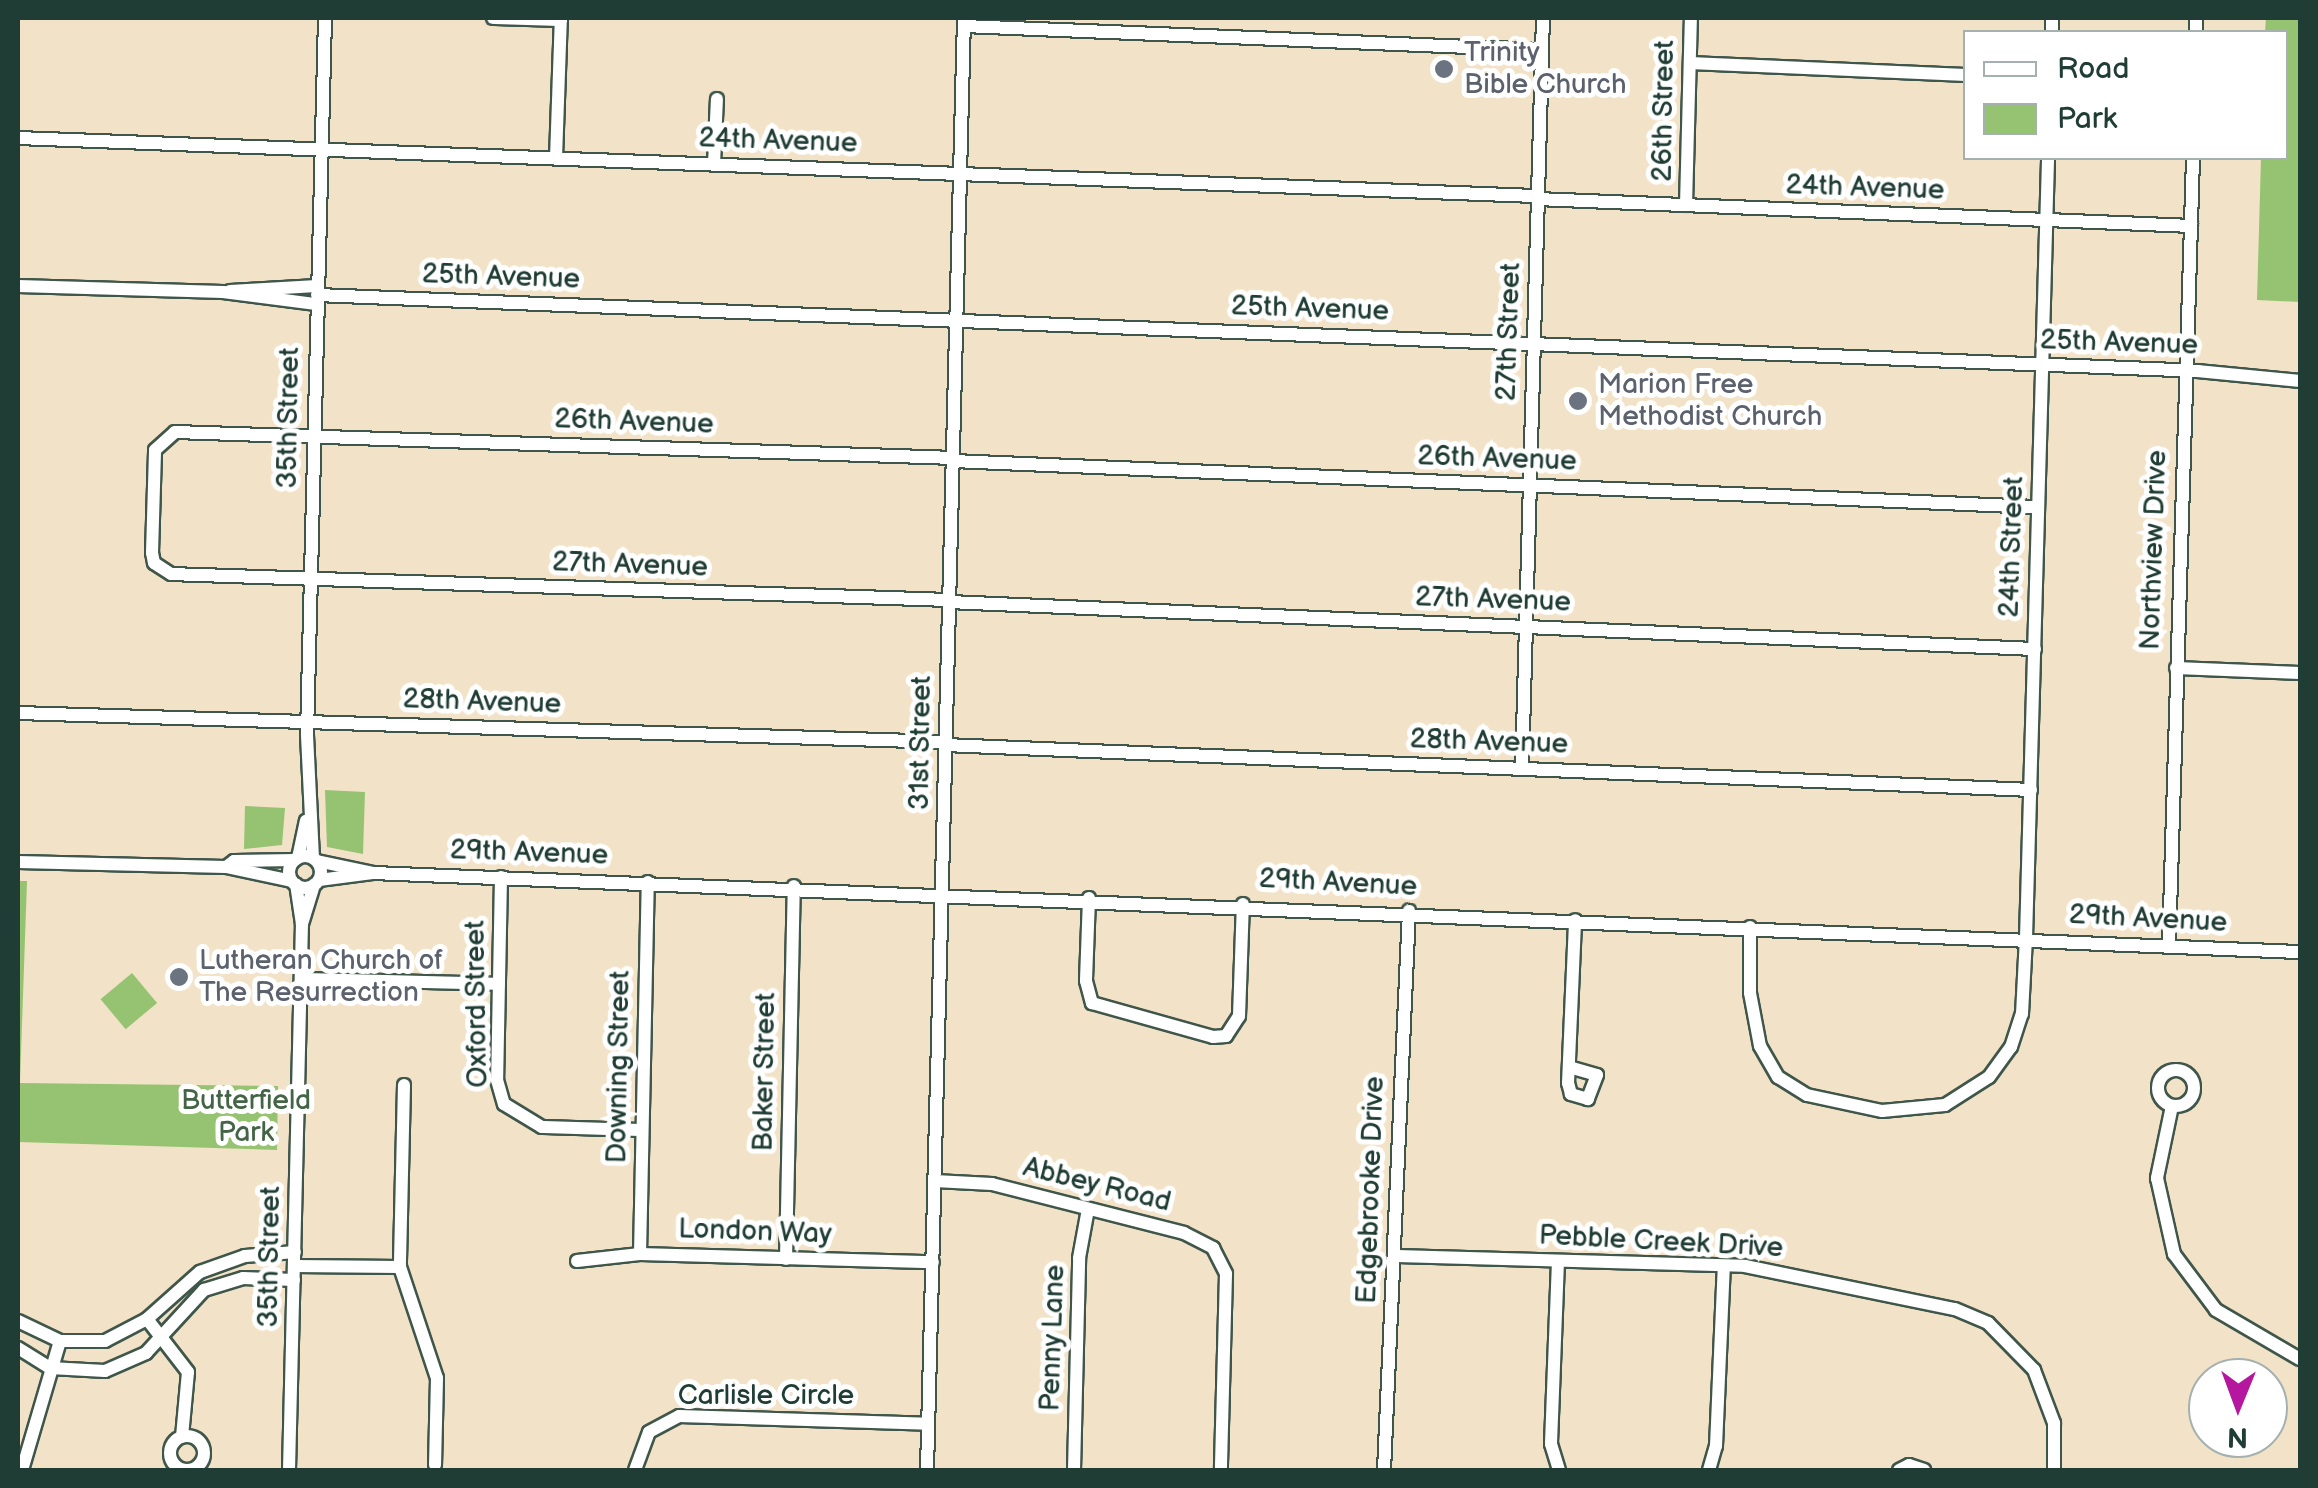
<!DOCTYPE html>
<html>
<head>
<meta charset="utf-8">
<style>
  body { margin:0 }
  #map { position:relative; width:2318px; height:1488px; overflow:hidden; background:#f2e2c7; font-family:"Balsamiq Sans",sans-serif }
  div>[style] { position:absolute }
  .green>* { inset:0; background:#96c371; transform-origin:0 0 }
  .roads { filter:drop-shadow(2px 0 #3f564a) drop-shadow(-2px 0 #3f564a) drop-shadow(0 2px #3f564a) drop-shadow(0 -2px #3f564a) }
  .minor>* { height:12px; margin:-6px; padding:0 6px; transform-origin:6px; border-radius:6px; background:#fff }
  .minor>.ring { margin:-6px; padding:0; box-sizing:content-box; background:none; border:12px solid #fff; border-radius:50% }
  .dots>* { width:28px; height:28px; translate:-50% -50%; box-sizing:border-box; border:5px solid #fff; border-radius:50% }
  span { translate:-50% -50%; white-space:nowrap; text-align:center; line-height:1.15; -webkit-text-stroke:10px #fff; paint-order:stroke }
  .worship-label { font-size:28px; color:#5b616d }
  .left { translate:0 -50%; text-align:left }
  .street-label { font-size:28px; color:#1f3d34 }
  .park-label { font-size:28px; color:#436546 }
  .frame { position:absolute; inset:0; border:20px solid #1f3d34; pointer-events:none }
  .legend { position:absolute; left:1963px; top:30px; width:325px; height:130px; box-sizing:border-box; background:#fff; border:2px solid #a5b1ae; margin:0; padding:12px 18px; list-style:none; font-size:30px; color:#1f3d34 }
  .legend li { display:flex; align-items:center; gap:20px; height:50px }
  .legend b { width:50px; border:2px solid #a5b1ae }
  .north { position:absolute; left:2188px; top:1358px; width:100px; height:100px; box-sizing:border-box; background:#fff; border:2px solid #a5b1ae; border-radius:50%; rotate:181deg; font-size:28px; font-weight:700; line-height:40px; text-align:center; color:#1f3d34 }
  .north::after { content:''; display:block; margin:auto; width:35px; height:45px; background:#b5179e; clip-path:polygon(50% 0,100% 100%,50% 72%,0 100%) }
</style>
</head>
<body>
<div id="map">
  <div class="green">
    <div style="clip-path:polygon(2266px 18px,2300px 18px,2300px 302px,2257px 300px,2261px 158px,2286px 158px,2286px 32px,2265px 32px)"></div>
    <div style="clip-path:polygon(325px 790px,365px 792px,363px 854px,327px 847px)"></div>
    <div style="clip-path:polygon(245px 806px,285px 808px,282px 845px,244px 849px)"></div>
    <div style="clip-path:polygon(18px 881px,27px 881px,20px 1083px,278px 1086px,277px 1150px,18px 1142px)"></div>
    <div style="left:132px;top:973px;width:39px;height:41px;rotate:50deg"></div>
  </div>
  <div class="roads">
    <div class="minor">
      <div style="left:493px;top:18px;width:68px;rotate:1.7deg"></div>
      <div style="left:964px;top:26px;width:578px;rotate:2.38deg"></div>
      <div style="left:2052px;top:32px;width:14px;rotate:-90deg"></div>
      <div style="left:2196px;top:32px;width:14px;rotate:-90deg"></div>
      <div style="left:1690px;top:63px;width:276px;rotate:2.5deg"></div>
      <div style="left:18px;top:138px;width:1521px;rotate:2.19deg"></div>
      <div style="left:556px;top:158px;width:140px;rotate:-88deg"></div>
      <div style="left:714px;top:164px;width:65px;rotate:-87.4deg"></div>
      <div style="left:1537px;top:199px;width:655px;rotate:2.36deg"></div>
      <div style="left:1686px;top:205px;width:187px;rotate:-88.5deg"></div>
      <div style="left:18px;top:286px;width:205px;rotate:1.7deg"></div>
      <div style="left:223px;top:292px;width:94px;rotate:7.4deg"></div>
      <div style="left:230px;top:291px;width:87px;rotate:-3.3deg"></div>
      <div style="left:317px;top:295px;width:1883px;rotate:2.31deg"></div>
      <div style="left:2198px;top:371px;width:102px;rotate:5.6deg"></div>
      <div style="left:953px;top:461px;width:1086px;rotate:2.43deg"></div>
      <div style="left:949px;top:600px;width:778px;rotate:-178.09deg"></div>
      <div style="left:171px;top:574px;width:20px;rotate:-147deg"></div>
      <div style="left:154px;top:563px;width:10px;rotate:-101deg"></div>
      <div style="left:152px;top:553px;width:103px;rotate:-88.3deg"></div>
      <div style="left:155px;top:450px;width:27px;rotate:-42deg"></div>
      <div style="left:175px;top:432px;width:778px;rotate:1.91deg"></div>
      <div style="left:949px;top:602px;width:1087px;rotate:2.48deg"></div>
      <div style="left:2176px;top:668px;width:124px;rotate:2.3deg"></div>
      <div style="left:18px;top:713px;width:927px;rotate:1.79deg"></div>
      <div style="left:945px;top:745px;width:1087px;rotate:2.37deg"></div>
      <div style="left:1522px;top:768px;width:750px;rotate:-88.4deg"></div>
      <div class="ring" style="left:289px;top:856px;width:20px;height:20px"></div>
      <div style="left:298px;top:858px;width:38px;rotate:-78deg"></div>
      <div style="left:313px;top:858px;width:124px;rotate:-92.8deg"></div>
      <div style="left:307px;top:734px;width:716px;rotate:-88.56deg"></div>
      <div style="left:317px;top:861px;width:57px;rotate:12.1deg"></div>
      <div style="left:373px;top:873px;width:1929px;rotate:2.35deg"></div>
      <div style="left:18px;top:862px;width:208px;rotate:1.4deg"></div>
      <div style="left:226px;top:867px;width:67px;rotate:12deg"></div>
      <div style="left:226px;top:867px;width:10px;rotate:-37deg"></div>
      <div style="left:234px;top:861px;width:61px;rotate:-0.9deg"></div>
      <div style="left:501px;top:877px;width:203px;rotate:91.1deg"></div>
      <div style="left:497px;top:1080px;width:25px;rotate:74deg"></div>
      <div style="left:504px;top:1104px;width:44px;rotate:31.2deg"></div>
      <div style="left:542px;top:1127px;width:100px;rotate:1.7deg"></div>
      <div style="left:319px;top:880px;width:54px;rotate:-7.4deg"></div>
      <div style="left:1089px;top:898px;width:83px;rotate:92.1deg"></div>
      <div style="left:1086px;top:981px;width:23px;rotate:75deg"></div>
      <div style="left:1092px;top:1003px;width:126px;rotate:15.7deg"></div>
      <div style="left:1213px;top:1037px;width:13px;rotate:-4deg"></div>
      <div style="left:1226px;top:1036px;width:24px;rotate:-57deg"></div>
      <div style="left:1239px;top:1016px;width:112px;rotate:-88deg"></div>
      <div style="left:302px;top:924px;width:41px;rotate:-72.9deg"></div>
      <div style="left:1750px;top:927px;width:66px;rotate:90deg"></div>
      <div style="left:1750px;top:993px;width:54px;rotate:79.3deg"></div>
      <div style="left:1760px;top:1046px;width:36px;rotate:60deg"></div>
      <div style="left:1778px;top:1077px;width:34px;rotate:32deg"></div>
      <div style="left:1807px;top:1095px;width:77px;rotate:12deg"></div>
      <div style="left:1882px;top:1111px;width:63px;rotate:-5.4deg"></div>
      <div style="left:1945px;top:1105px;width:52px;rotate:-32.5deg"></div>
      <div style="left:1989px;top:1077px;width:37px;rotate:-54deg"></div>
      <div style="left:2011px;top:1047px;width:35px;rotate:-72deg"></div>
      <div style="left:2022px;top:1014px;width:76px;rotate:-87deg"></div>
      <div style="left:2026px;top:938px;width:780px;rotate:-88.38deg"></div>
      <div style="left:2169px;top:944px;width:786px;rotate:-88.25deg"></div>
      <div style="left:301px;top:979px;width:198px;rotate:1.4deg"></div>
      <div style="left:1569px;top:1067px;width:29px;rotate:16deg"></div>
      <div style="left:1597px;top:1075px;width:26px;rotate:111deg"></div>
      <div style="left:1588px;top:1099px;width:18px;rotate:-164deg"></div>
      <div style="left:1571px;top:1094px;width:11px;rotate:-105deg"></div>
      <div style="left:1568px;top:1083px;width:163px;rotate:-87.5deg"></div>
      <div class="ring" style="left:2158px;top:1070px;width:24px;height:24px"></div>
      <div style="left:404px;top:1085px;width:182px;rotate:91.3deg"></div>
      <div style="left:400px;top:1267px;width:117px;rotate:71.6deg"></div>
      <div style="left:437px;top:1378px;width:87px;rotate:91.3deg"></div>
      <div style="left:2172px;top:1106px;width:74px;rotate:101.8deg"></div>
      <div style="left:2157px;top:1178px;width:78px;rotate:77.4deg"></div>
      <div style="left:2174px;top:1254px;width:70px;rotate:53.1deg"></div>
      <div style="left:2216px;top:1310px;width:97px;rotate:30.3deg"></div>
      <div style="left:935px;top:1181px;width:57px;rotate:3deg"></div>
      <div style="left:992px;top:1184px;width:198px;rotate:14.3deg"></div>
      <div style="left:1184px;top:1233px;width:33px;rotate:27deg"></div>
      <div style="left:1213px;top:1248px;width:29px;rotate:63deg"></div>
      <div style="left:1226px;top:1274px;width:196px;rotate:91.5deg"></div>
      <div style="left:640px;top:1254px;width:372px;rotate:-88.8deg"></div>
      <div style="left:1394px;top:1256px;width:351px;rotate:1.6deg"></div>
      <div style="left:1745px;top:1266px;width:214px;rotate:11.6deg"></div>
      <div style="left:1955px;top:1309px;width:36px;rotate:23deg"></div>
      <div style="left:1988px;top:1323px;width:66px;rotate:45.6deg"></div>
      <div style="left:2034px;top:1370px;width:57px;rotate:69.3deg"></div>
      <div style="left:2054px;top:1423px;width:47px;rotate:90deg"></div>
      <div style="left:786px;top:1259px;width:373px;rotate:-88.8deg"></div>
      <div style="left:577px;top:1261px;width:63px;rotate:-6.3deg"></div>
      <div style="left:640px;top:1254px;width:293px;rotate:1.6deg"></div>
      <div style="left:1558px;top:1261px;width:183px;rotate:92.2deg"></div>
      <div style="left:1551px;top:1444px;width:27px;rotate:73deg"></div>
      <div style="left:294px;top:1266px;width:106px;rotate:0.5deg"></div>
      <div style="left:147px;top:1319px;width:67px;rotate:52.3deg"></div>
      <div style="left:188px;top:1372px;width:65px;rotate:95.3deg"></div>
      <div style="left:18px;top:1321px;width:47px;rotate:25.5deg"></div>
      <div style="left:60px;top:1341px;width:45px"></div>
      <div style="left:105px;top:1341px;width:47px;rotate:-27.6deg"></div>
      <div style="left:147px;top:1319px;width:71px;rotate:-41.6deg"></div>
      <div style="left:200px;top:1272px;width:48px;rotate:-19.6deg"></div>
      <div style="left:245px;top:1256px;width:50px;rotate:-4.6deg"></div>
      <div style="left:18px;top:1348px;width:38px;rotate:32deg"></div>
      <div style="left:50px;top:1368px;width:55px;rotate:3.1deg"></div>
      <div style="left:105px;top:1371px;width:45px;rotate:-23.7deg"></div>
      <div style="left:146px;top:1353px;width:86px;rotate:-47.4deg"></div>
      <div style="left:204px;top:1290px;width:41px;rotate:-17.1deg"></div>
      <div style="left:243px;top:1278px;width:51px;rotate:2.2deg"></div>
      <div class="ring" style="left:170px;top:1436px;width:22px;height:22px"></div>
      <div style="left:22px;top:1470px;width:134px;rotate:-73.6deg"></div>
      <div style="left:289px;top:1470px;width:546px;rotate:-88.64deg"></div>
      <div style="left:302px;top:924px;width:40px;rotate:-98.5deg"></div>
      <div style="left:635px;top:1470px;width:40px;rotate:-69.8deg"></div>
      <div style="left:649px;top:1432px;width:34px;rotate:-28deg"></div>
      <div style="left:679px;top:1416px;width:249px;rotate:1.8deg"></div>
      <div style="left:927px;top:1470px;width:1452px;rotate:-88.54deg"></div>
      <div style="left:1074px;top:1470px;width:212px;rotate:-88.6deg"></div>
      <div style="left:1079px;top:1258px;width:50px;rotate:-79.6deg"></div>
      <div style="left:1384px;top:1470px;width:560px;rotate:-87.44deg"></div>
      <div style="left:1709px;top:1470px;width:25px;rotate:-74deg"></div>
      <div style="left:1716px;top:1446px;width:180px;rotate:-87.5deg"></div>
      <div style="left:1899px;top:1470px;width:11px;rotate:-27deg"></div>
      <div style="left:1909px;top:1465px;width:16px;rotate:18deg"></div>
    </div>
  </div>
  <div class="dots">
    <div style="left:1444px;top:69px;background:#6b7280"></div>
    <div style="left:1578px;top:401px;background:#6b7280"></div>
    <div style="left:179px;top:977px;background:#6b7280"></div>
  </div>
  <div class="worship-label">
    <span class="left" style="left:1464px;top:69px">Trinity<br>Bible Church</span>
    <span class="left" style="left:1598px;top:401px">Marion Free<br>Methodist Church</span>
    <span class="left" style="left:199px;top:977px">Lutheran Church of<br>The Resurrection</span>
  </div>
  <div class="street-label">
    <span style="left:1664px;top:111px;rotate:-89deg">26th Street</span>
    <span style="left:778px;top:141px;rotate:2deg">24th Avenue</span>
    <span style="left:1865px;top:188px;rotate:2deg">24th Avenue</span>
    <span style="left:501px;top:277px;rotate:2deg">25th Avenue</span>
    <span style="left:1310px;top:309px;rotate:2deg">25th Avenue</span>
    <span style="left:1509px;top:332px;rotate:-88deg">27th Street</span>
    <span style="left:2119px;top:343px;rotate:2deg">25th Avenue</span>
    <span style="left:289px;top:418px;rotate:-89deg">35th Street</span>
    <span style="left:634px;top:422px;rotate:2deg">26th Avenue</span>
    <span style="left:1497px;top:459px;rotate:2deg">26th Avenue</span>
    <span style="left:2012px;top:547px;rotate:-88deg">24th Street</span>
    <span style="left:2154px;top:550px;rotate:-88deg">Northview Drive</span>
    <span style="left:630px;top:565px;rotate:2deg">27th Avenue</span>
    <span style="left:1493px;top:600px;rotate:2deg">27th Avenue</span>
    <span style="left:482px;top:702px;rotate:2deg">28th Avenue</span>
    <span style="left:1489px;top:742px;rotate:2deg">28th Avenue</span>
    <span style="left:921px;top:743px;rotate:-89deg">31st Street</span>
    <span style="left:529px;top:853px;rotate:2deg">29th Avenue</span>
    <span style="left:1338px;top:883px;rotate:3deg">29th Avenue</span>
    <span style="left:2148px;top:919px;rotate:3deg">29th Avenue</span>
    <span style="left:477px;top:1004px;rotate:-91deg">Oxford Street</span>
    <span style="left:619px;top:1067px;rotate:-89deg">Downing Street</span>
    <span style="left:765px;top:1072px;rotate:-89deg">Baker Street</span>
    <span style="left:1097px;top:1185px;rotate:14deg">Abbey Road</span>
    <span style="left:1371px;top:1190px;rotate:-88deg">Edgebrooke Drive</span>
    <span style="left:755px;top:1232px;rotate:2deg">London Way</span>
    <span style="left:1661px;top:1242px;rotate:3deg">Pebble Creek Drive</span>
    <span style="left:270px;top:1257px;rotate:-89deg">35th Street</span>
    <span style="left:1053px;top:1338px;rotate:-88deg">Penny Lane</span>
    <span style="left:766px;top:1396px">Carlisle Circle</span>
  </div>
  <div class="park-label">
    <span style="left:246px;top:1117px">Butterfield<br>Park</span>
  </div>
  <div class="frame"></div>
  <ul class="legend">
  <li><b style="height:12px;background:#fff"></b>Road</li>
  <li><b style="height:28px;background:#96c371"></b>Park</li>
  </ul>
  <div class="north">N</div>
</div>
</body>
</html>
